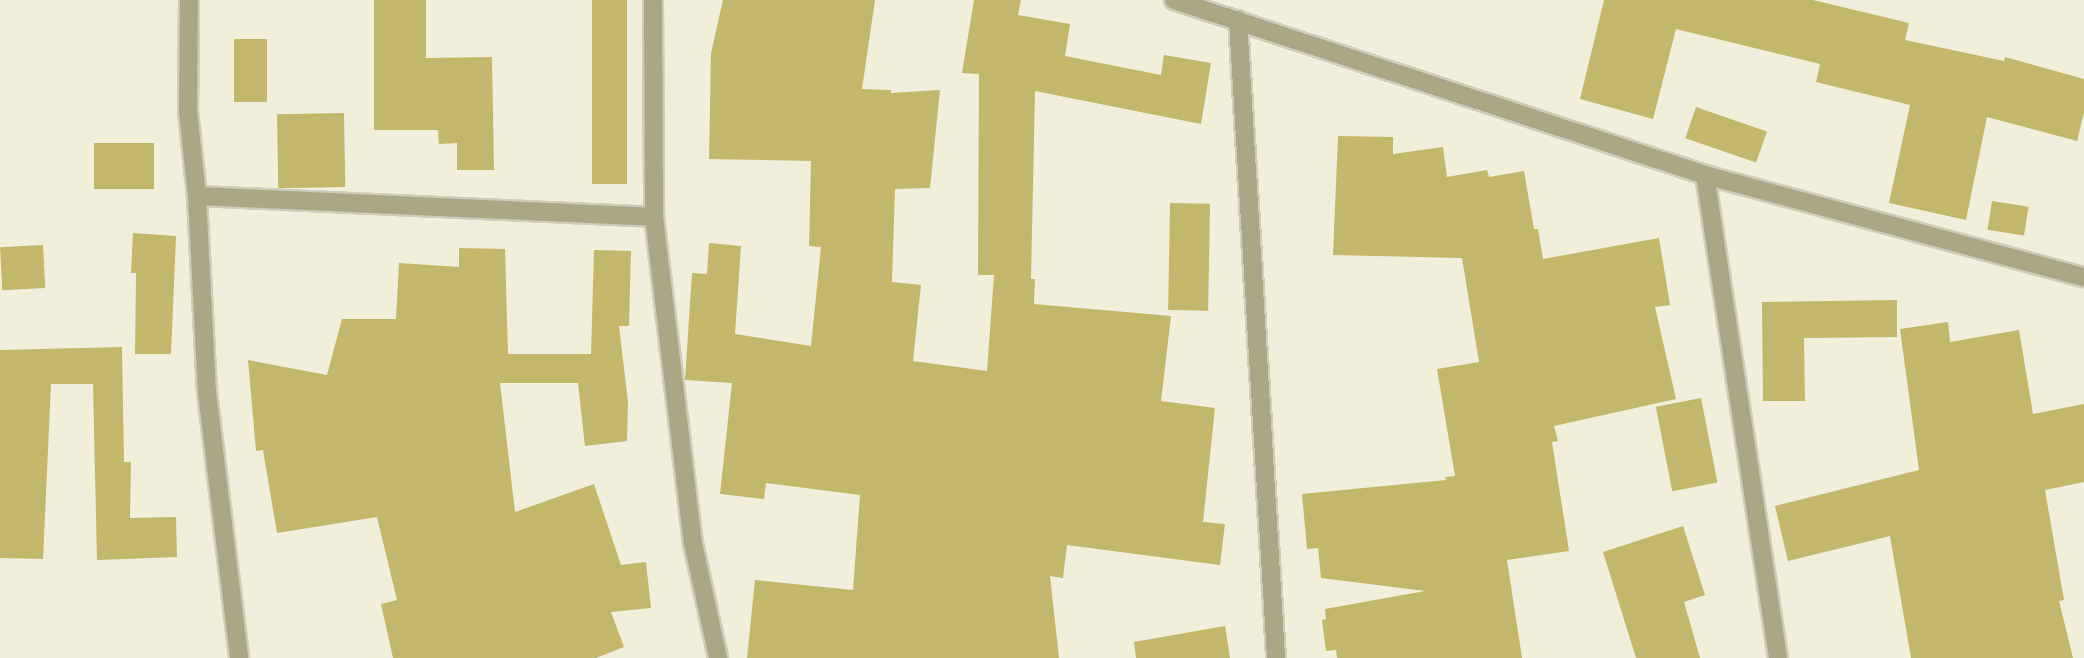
<!DOCTYPE html>
<html>
<head>
<meta charset="utf-8">
<style>
  body { margin:0 }
  #map { position:relative; width:2084px; height:658px; overflow:hidden; background:#f1efdc; font-family:"Space Grotesk",sans-serif }
  div>[style] { position:absolute }
  .building>* { inset:0; background:#c2b76a; transform-origin:0 0 }
  .roads { filter:drop-shadow(2px 0 #ceccbb) drop-shadow(-2px 0 #ceccbb) drop-shadow(0 2px #ceccbb) drop-shadow(0 -2px #ceccbb) }
  .minor>* { height:18px; margin:-9px; padding:0 9px; transform-origin:9px; border-radius:9px; background:#aaa686 }
  span { translate:-50% -50%; white-space:nowrap; text-align:center; line-height:1.15; -webkit-text-stroke:4.5px #fefce9; paint-order:stroke }
</style>
</head>
<body>
<div id="map">
  <div class="building">
    <div style="clip-path:polygon(374px 0,426px 0,426px 58px,492px 57px,494px 170px,457px 170px,457px 143px,439px 144px,438px 130px,374px 130px)"></div>
    <div style="left:592px;top:0;width:35px;height:184px"></div>
    <div style="clip-path:polygon(723px 0,875px 0,862px 89px,891px 90px,891px 93px,940px 90px,930px 188px,895px 189px,892px 282px,921px 285px,913px 361px,987px 371px,994px 275px,978px 275px,979px 74px,962px 73px,974px 0,1021px 0,1018px 15px,1070px 24px,1065px 56px,1161px 75px,1164px 55px,1211px 63px,1201px 124px,1035px 91px,1031px 279px,1035px 279px,1034px 304px,1171px 316px,1161px 401px,1215px 408px,1203px 522px,1225px 524px,1220px 565px,1067px 545px,1063px 578px,1050px 576px,1059px 658px,747px 658px,755px 580px,853px 590px,860px 495px,766px 483px,764px 499px,720px 494px,732px 383px,685px 380px,692px 273px,707px 274px,709px 243px,741px 246px,735px 334px,811px 346px,821px 247px,809px 246px,811px 161px,709px 159px,711px 53px)"></div>
    <div style="clip-path:polygon(1604px 0,1813px 0,1909px 23px,1905px 40px,2004px 61px,2005px 57px,2084px 79px,2084px 112px,2077px 141px,1987px 117px,1966px 220px,1889px 203px,1910px 105px,1816px 82px,1820px 64px,1676px 29px,1653px 119px,1580px 99px)"></div>
    <div style="left:234px;top:39px;width:33px;height:63px"></div>
    <div style="left:1696px;top:107px;width:75px;height:33px;rotate:19deg"></div>
    <div style="left:344px;top:113px;width:74px;height:67px;rotate:89deg"></div>
    <div style="clip-path:polygon(1338px 136px,1393px 137px,1393px 154px,1443px 147px,1447px 177px,1487px 170px,1489px 177px,1524px 171px,1534px 229px,1538px 229px,1543px 259px,1659px 238px,1670px 305px,1655px 307px,1676px 399px,1554px 426px,1558px 441px,1552px 442px,1569px 551px,1507px 560px,1522px 658px,1337px 658px,1336px 650px,1326px 651px,1322px 620px,1326px 619px,1325px 609px,1425px 591px,1321px 578px,1318px 548px,1307px 549px,1302px 494px,1446px 480px,1445px 477px,1455px 476px,1437px 369px,1479px 362px,1462px 258px,1333px 255px)"></div>
    <div style="left:94px;top:143px;width:60px;height:46px"></div>
    <div style="left:1992px;top:201px;width:37px;height:29px;rotate:9deg"></div>
    <div style="left:1170px;top:203px;width:40px;height:107px;rotate:1deg"></div>
    <div style="clip-path:polygon(133px 233px,176px 236px,171px 354px,135px 354px,136px 273px,131px 273px)"></div>
    <div style="left:43px;top:245px;width:43px;height:43px;rotate:87deg"></div>
    <div style="clip-path:polygon(459px 248px,505px 249px,508px 354px,591px 354px,594px 250px,631px 251px,629px 326px,619px 326px,628px 402px,627px 441px,585px 446px,578px 383px,500px 383px,515px 512px,594px 484px,621px 565px,646px 562px,651px 608px,611px 612px,624px 647px,596px 658px,393px 658px,381px 604px,397px 600px,377px 517px,277px 533px,263px 450px,256px 451px,248px 360px,327px 375px,342px 319px,396px 319px,399px 263px,459px 267px)"></div>
    <div style="clip-path:polygon(1897px 300px,1897px 337px,1804px 338px,1805px 401px,1763px 401px,1762px 302px)"></div>
    <div style="clip-path:polygon(1948px 322px,1950px 342px,2019px 330px,2033px 414px,2084px 404px,2084px 482px,2045px 490px,2064px 600px,2059px 601px,2073px 658px,1911px 658px,1890px 536px,1788px 561px,1775px 506px,1919px 470px,1900px 329px)"></div>
    <div style="clip-path:polygon(122px 347px,124px 462px,131px 462px,130px 518px,176px 517px,177px 557px,97px 560px,93px 384px,51px 384px,43px 559px,0 558px,0 350px)"></div>
    <div style="left:1701px;top:398px;width:86px;height:46px;rotate:79deg"></div>
    <div style="clip-path:polygon(1683px 526px,1705px 595px,1684px 602px,1700px 658px,1636px 658px,1603px 552px)"></div>
    <div style="clip-path:polygon(1225px 626px,1230px 658px,1136px 658px,1134px 642px)"></div>
  </div>
  <div class="roads">
    <div class="minor">
      <div style="left:189px;top:0;width:111px;rotate:90.5deg"></div>
      <div style="left:188px;top:111px;width:85px;rotate:84deg"></div>
      <div style="left:197px;top:196px;width:457px;rotate:2.6deg"></div>
      <div style="left:653px;top:0;width:217px;rotate:89.7deg"></div>
      <div style="left:654px;top:217px;width:328px;rotate:83.2deg"></div>
      <div style="left:693px;top:543px;width:118px;rotate:77.7deg"></div>
      <div style="left:1174px;top:0;width:559px;rotate:18.24deg"></div>
      <div style="left:1705px;top:175px;width:392px;rotate:15.1deg"></div>
      <div style="left:1238px;top:20px;width:639px;rotate:86.59deg"></div>
      <div style="left:1705px;top:175px;width:488px;rotate:81.4deg"></div>
      <div style="left:197px;top:196px;width:196px;rotate:87.1deg"></div>
      <div style="left:207px;top:392px;width:268px;rotate:83.1deg"></div>
    </div>
  </div>
</div>
</body>
</html>
